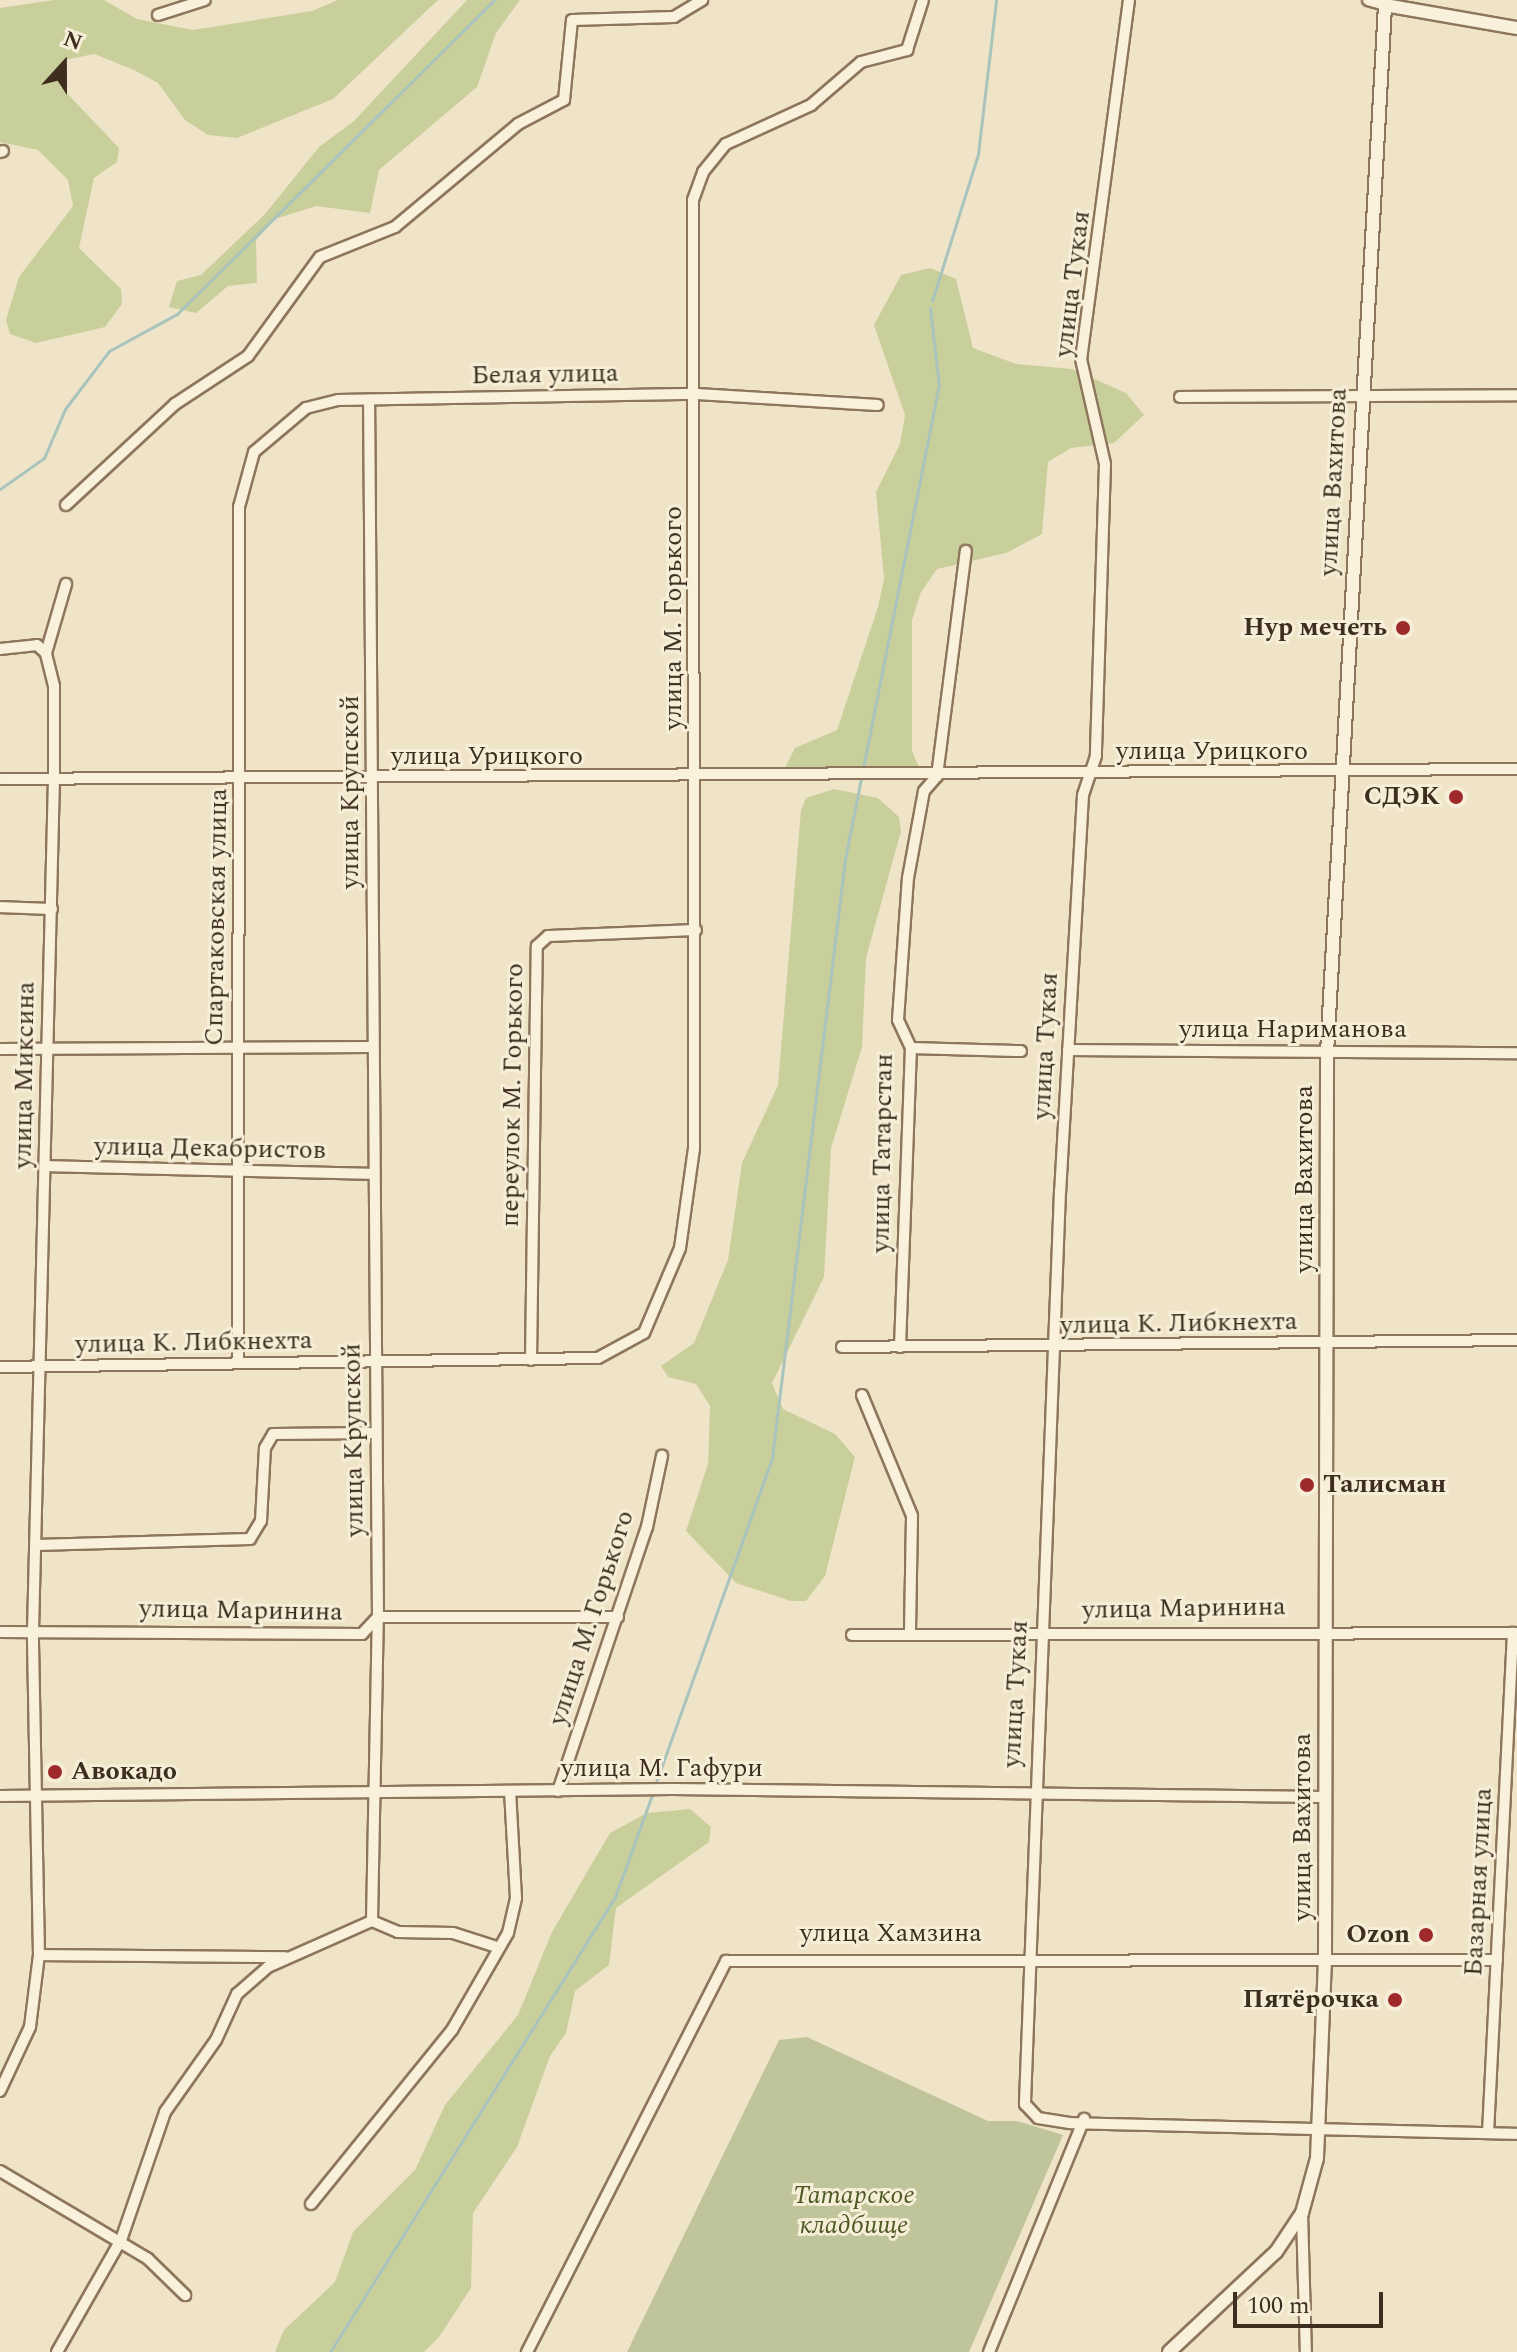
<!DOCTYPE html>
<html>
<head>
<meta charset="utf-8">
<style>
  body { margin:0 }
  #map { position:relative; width:1517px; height:2352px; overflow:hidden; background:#f0e4c8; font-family:Spectral,serif }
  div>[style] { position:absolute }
  .green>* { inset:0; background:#c9cf9b }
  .cemetery>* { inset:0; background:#bfc49a }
  .stream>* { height:3px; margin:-1.5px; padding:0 1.5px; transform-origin:1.5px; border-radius:1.5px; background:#a9c4bc }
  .roads { filter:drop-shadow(2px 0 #8d765c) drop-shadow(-2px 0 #8d765c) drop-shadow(0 2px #8d765c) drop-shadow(0 -2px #8d765c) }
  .minor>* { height:10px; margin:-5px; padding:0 5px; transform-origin:5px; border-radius:5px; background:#faf1dc }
  .tertiary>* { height:12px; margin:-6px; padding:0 6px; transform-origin:6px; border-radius:6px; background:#faf1dc }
  .dots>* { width:22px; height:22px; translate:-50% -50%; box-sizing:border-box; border:4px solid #f7eed8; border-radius:50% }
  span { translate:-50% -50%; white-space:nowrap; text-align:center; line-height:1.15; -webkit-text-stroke:6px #f7eed8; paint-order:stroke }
  .street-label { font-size:26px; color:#3d2e20 }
  .poi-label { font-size:26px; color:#3d2e20; font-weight:700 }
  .right { translate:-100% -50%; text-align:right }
  .left { translate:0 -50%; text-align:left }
  .park-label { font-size:26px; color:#4d5a26; font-style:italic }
  .north { position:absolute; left:24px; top:24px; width:80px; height:80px; -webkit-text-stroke:6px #f7eed8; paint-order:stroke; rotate:21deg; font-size:22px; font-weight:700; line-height:32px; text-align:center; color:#3d2e20 }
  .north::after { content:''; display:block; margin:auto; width:28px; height:36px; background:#3d2e20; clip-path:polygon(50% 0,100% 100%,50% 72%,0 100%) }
  .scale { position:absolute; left:1233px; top:2292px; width:150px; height:36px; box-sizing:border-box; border:4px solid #3d2e20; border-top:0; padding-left:10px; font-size:24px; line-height:28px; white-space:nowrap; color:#3d2e20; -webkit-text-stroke:6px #f7eed8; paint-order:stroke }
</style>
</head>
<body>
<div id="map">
  <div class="green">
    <div style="clip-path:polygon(54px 0,104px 0,137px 19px,193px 30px,312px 11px,338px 0,438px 0,333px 99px,237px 138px,208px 135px,185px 120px,158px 83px,134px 70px,94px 54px,65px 60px,60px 86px,119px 148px,117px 162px,94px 178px,79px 248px,121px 289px,122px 304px,105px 327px,36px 343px,10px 334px,6px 320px,19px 277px,73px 206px,68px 180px,38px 150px,0 142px,0 8px)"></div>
    <div style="clip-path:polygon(467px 0,520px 0,496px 33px,477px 87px,379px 170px,370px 213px,316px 206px,275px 219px,256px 240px,257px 283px,228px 286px,196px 313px,169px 307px,177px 281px,201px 275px,265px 214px,319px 147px,354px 121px)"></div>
    <div style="clip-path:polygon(930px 268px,956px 279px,973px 348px,1016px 364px,1072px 369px,1126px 393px,1144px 415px,1114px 443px,1071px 448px,1048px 462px,1042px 534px,1006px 553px,937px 569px,921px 592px,912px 620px,912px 751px,919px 767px,785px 768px,795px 748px,837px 730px,878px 607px,884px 579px,876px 492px,900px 444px,905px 415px,874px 325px,901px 275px)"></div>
    <div style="clip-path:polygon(834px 789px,878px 798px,899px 817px,901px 831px,866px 958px,862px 1047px,831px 1148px,824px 1277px,772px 1383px,783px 1409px,835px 1434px,855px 1457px,825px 1576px,806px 1601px,791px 1601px,736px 1583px,686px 1531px,708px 1464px,710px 1406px,696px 1384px,668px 1377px,661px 1366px,694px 1343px,728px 1260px,742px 1163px,778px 1085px,801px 810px,806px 798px)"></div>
    <div style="clip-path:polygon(690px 1809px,711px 1827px,709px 1842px,616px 1908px,609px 1965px,575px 1991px,566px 2033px,550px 2056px,517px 2147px,473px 2213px,471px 2288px,439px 2337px,424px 2352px,275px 2352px,284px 2330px,335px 2282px,353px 2232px,415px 2170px,445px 2105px,518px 2015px,552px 1932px,610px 1833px,647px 1813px)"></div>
  </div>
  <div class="cemetery">
    <div style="clip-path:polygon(807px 2037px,988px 2121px,1017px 2121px,1063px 2135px,969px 2352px,627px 2352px,779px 2040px)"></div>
  </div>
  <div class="stream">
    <div style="left:932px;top:301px;width:154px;rotate:-72.6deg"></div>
    <div style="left:978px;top:154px;width:155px;rotate:-83.3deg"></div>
    <div style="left:0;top:489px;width:54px;rotate:-35.2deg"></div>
    <div style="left:44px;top:458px;width:53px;rotate:-66.8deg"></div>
    <div style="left:65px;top:409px;width:73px;rotate:-52.8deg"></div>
    <div style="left:109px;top:351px;width:77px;rotate:-28.6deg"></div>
    <div style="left:177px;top:314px;width:446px;rotate:-44.7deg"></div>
    <div style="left:655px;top:1785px;width:347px;rotate:-70.3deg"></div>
    <div style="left:772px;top:1458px;width:603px;rotate:-83.05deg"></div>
    <div style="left:845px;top:859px;width:482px;rotate:-78.8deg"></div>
    <div style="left:939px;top:386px;width:79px;rotate:-96.6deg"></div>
    <div style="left:330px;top:2352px;width:537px;rotate:-57.94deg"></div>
    <div style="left:615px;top:1897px;width:112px;rotate:-70.1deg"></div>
  </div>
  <div class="roads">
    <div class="minor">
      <div style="left:1129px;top:0;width:362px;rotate:97.6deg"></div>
      <div style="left:1081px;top:359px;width:108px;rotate:77.1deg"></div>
      <div style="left:1105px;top:464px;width:292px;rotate:91.8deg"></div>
      <div style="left:1096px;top:756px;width:41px;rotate:108.4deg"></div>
      <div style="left:1083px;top:795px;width:397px;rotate:93.3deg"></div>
      <div style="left:1060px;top:1191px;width:914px;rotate:92.2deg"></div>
      <div style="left:1025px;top:2104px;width:19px;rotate:47deg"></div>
      <div style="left:1038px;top:2118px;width:32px;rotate:9deg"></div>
      <div style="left:1070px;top:2123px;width:447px;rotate:1.4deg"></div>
      <div style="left:1368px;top:0;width:18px;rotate:16deg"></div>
      <div style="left:158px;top:15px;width:49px;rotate:-17.7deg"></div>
      <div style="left:0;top:152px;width:3px;rotate:-18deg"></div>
      <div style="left:1180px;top:397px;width:337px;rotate:-0.3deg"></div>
      <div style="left:66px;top:505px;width:149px;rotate:-42.8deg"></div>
      <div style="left:175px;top:404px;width:87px;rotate:-33.3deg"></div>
      <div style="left:248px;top:356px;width:122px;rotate:-54deg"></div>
      <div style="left:320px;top:257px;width:81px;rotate:-21.8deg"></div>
      <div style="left:395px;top:227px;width:160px;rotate:-39.9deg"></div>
      <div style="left:518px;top:124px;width:52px;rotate:-27.6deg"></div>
      <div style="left:564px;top:100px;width:80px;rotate:-84.3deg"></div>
      <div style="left:572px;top:20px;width:102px;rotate:-1.7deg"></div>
      <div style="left:674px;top:17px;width:33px;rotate:-31deg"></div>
      <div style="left:0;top:649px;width:37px;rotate:-6deg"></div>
      <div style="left:37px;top:645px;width:12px;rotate:42deg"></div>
      <div style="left:0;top:779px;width:1517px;rotate:-0.38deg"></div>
      <div style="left:0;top:907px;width:52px;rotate:2.2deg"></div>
      <div style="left:911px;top:1048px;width:110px;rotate:1.6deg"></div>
      <div style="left:0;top:1049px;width:371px;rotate:-0.3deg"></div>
      <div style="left:1068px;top:1050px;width:449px;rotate:0.4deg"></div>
      <div style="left:46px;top:1166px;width:327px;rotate:1.4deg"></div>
      <div style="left:842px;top:1347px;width:675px;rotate:-0.59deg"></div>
      <div style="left:900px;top:1347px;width:299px;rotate:-87.9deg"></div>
      <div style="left:911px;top:1048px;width:31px;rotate:-115deg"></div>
      <div style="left:898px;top:1020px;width:142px;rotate:-86deg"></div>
      <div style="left:908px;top:878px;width:88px;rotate:-79.6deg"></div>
      <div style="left:924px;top:791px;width:20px;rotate:-49deg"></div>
      <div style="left:937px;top:776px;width:227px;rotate:-82.7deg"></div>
      <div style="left:531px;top:1360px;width:414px;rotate:-89.2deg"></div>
      <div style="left:537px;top:946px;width:15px;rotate:-42deg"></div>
      <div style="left:548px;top:936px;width:148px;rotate:-2.3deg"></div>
      <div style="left:238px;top:1363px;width:856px;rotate:-89.93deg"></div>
      <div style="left:239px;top:507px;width:57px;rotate:-74.7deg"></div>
      <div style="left:254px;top:452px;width:68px;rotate:-40.2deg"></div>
      <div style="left:306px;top:408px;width:33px;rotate:-14deg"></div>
      <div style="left:338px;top:400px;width:359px;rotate:-1deg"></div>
      <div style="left:697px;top:394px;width:181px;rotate:3.5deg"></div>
      <div style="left:0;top:1367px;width:598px;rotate:-0.86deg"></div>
      <div style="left:598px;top:1358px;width:52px;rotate:-28.5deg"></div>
      <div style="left:644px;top:1333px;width:92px;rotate:-67deg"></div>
      <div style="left:680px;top:1248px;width:100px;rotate:-82deg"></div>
      <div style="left:694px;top:1149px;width:949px;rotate:-90.06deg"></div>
      <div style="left:693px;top:200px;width:30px;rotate:-70deg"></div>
      <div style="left:703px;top:172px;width:36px;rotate:-51deg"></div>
      <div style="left:726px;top:144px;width:94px;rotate:-24.6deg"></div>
      <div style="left:811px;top:105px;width:66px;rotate:-40.7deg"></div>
      <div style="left:861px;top:62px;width:48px;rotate:-14.6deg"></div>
      <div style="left:907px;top:50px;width:52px;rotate:-72.3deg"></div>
      <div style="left:862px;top:1395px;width:131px;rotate:67.5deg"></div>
      <div style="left:912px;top:1516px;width:118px;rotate:91deg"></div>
      <div style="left:36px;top:1545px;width:214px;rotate:-1.6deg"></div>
      <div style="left:250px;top:1539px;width:21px;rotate:-59deg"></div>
      <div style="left:261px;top:1521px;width:73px;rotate:-86.9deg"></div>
      <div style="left:265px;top:1448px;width:16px;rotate:-60deg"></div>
      <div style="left:273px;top:1434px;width:103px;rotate:-0.6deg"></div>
      <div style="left:0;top:1632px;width:362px;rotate:0.3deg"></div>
      <div style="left:362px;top:1634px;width:23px;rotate:-47deg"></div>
      <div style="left:378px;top:1617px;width:240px"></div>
      <div style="left:852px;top:1635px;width:665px;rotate:-0.17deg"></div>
      <div style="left:558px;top:1791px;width:279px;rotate:-71.4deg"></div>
      <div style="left:647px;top:1527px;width:73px;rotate:-78.1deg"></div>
      <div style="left:0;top:1796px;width:673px;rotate:-0.6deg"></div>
      <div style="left:673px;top:1789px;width:651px;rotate:0.7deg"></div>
      <div style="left:372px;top:1921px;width:28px;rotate:23deg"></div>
      <div style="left:398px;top:1932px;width:55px;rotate:1deg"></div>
      <div style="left:453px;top:1933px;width:46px;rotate:17.7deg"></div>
      <div style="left:39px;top:1955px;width:246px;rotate:0.5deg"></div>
      <div style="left:0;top:2091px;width:71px;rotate:-64.9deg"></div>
      <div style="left:30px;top:2027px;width:73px;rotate:-82.9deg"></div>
      <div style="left:39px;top:1955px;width:324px;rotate:-91.1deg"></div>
      <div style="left:33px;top:1631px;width:852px;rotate:-88.59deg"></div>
      <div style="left:54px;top:779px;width:93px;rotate:-90deg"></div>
      <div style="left:54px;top:686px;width:34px;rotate:-104deg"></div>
      <div style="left:46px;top:653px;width:72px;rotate:-73.8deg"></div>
      <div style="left:1488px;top:2133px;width:501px;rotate:-87.14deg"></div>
      <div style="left:0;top:2171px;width:172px;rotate:30.7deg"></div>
      <div style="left:148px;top:2259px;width:52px;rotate:44.2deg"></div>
      <div style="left:311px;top:2204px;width:224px;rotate:-51deg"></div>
      <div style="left:452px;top:2030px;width:112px;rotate:-60deg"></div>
      <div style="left:508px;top:1933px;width:36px;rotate:-77deg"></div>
      <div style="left:516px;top:1898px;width:106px;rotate:-93.2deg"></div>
      <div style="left:1302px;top:2213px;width:139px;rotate:88.4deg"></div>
      <div style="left:57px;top:2352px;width:129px;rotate:-60.3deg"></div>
      <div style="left:121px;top:2240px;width:135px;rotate:-71deg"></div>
      <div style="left:165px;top:2112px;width:88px;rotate:-54.7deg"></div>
      <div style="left:216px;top:2040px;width:51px;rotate:-65.5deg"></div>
      <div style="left:237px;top:1994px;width:41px;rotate:-41.1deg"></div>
      <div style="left:268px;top:1967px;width:114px;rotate:-23.9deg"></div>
      <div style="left:372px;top:1921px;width:304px;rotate:-88.9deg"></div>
      <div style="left:378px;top:1617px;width:1217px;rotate:-90.42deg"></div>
      <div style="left:527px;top:2352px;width:439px;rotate:-63deg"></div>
      <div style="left:726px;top:1961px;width:771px;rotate:-0.07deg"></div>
      <div style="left:989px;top:2352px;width:252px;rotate:-67.8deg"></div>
    </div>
    <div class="tertiary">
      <div style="left:1169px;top:2352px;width:146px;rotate:-43.1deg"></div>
      <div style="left:1276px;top:2252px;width:47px;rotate:-56.3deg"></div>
      <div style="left:1302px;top:2213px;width:57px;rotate:-74.7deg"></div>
      <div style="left:1317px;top:2158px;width:200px;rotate:-87.7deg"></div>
      <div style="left:1325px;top:1958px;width:905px;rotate:-89.87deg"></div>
      <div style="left:1327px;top:1053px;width:1050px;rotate:-86.83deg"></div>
      <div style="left:1385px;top:5px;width:134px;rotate:9.9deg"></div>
    </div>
  </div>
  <div class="dots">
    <div style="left:1403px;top:628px;background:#9e2a2b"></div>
    <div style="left:1456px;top:797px;background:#9e2a2b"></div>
    <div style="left:1307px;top:1485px;background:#9e2a2b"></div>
    <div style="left:55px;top:1772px;background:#9e2a2b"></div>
    <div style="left:1426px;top:1935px;background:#9e2a2b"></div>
    <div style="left:1395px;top:2000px;background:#9e2a2b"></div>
  </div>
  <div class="street-label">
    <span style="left:1073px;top:284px;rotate:-83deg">улица Тукая</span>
    <span style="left:545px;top:375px;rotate:-1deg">Белая улица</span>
    <span style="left:1334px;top:482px;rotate:-87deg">улица Вахитова</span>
    <span style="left:674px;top:618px;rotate:-90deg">улица М. Горького</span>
    <span style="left:1212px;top:752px">улица Урицкого</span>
    <span style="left:487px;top:757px">улица Урицкого</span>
    <span style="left:351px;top:792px;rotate:-90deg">улица Крупской</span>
    <span style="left:217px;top:917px;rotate:-89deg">Спартаковская улица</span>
    <span style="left:1293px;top:1030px">улица Нариманова</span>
    <span style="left:1046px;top:1046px;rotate:-87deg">улица Тукая</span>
    <span style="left:25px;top:1075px;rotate:-89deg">улица Миксина</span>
    <span style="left:513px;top:1095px;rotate:-89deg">переулок М. Горького</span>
    <span style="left:210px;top:1149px;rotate:1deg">улица Декабристов</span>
    <span style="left:883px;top:1153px;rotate:-89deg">улица Татарстан</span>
    <span style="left:1305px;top:1179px;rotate:-90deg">улица Вахитова</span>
    <span style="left:1179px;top:1324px;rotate:-1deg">улица К. Либкнехта</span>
    <span style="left:194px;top:1343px;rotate:-1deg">улица К. Либкнехта</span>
    <span style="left:354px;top:1440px;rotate:-91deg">улица Крупской</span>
    <span style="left:1184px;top:1609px;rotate:-1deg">улица Маринина</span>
    <span style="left:241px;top:1611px;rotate:1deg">улица Маринина</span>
    <span style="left:592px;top:1618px;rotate:-72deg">улица М. Горького</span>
    <span style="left:1016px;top:1694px;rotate:-87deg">улица Тукая</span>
    <span style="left:662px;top:1769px">улица М. Гафури</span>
    <span style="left:1303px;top:1827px;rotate:-90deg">улица Вахитова</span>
    <span style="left:1479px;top:1882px;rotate:-87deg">Базарная улица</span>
    <span style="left:891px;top:1934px">улица Хамзина</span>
  </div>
  <div class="poi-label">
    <span class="right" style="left:1387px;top:628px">Нур мечеть</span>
    <span class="right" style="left:1440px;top:797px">СДЭК</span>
    <span class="left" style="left:1323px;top:1485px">Талисман</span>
    <span class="left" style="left:71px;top:1772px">Авокадо</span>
    <span class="right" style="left:1410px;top:1935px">Ozon</span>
    <span class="right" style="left:1379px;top:2000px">Пятёрочка</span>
  </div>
  <div class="park-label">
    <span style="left:854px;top:2211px">Татарское<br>кладбище</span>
  </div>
  <div class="north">N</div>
  <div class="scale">100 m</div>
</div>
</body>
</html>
